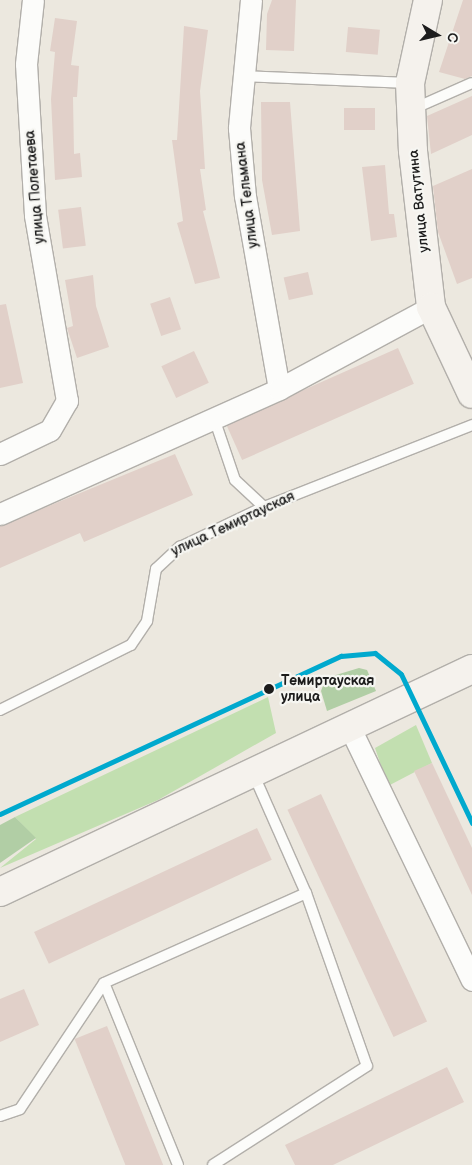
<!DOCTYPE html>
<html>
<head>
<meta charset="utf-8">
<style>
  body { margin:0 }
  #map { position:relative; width:472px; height:1165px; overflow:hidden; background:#ece8df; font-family:"Balsamiq Sans",sans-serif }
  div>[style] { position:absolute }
  .green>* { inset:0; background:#c2dfb0 }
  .forest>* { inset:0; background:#b1cea5 }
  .building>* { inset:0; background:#e1d0c9; transform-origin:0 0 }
  .roads { filter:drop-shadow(1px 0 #b2afaa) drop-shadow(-1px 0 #b2afaa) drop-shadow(0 1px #b2afaa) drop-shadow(0 -1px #b2afaa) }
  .lane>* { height:10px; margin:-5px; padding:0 5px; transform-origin:5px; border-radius:5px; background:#fcfcfa }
  .street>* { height:21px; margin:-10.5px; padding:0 10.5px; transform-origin:10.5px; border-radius:10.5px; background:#fcfcfa }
  .secondary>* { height:28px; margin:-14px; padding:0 14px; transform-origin:14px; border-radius:14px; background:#f5f2ed }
  .tram-1>* { height:5px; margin:-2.5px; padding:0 2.5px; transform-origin:2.5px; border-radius:2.5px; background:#00a9ce }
  .dots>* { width:14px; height:14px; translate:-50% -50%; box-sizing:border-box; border:2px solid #f6f6f2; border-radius:50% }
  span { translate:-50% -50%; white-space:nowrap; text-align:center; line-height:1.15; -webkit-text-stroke:4.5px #f6f6f2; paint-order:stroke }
  .street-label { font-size:14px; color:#1c1c1c }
  .stop-label { font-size:14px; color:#1c1c1c; font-weight:700 }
  .left { translate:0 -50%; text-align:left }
  .north { position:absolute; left:412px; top:10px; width:50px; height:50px; -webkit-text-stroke:4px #f6f6f2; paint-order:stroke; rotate:99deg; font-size:14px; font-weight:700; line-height:20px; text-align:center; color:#1c1c1c }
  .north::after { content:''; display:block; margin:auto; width:18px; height:22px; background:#1c1c1c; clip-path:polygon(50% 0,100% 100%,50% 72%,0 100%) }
</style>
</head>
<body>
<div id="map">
  <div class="green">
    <div style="clip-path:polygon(268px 697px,276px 733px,158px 800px,0 868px,36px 839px,15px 817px)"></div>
    <div style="clip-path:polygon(416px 725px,432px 763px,388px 786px,375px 748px)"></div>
  </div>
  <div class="forest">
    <div style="clip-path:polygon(359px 668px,367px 670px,376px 691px,327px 711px,321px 691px,326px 678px)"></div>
    <div style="clip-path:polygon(15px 817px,36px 838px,0 863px,0 825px)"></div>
  </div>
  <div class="building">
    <div style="clip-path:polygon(272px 0,296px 0,294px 51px,266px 50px,267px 14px)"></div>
    <div style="clip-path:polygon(463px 0,472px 0,472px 76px,465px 79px,439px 72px)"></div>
    <div style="clip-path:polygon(55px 18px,77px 21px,71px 65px,79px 66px,77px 97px,73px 97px,74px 154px,80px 153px,82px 177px,55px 180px,51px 99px,55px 52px,50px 51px)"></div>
    <div style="clip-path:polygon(184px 26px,208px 30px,200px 91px,205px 169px,200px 169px,206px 210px,203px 211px,220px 278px,195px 284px,177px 223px,183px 221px,172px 140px,177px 140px)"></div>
    <div style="left:348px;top:27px;width:32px;height:25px;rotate:5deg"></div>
    <div style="clip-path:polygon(472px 96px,472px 135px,431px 154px,427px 116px)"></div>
    <div style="clip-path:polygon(261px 102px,290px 102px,300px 231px,272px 235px,262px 180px)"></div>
    <div style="left:344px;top:108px;width:31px;height:22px"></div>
    <div style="clip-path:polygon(385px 165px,389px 214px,394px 214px,397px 237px,371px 241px,362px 167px)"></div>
    <div style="clip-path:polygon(472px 169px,472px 278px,457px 284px,438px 232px,433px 186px)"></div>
    <div style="left:81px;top:207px;width:39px;height:23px;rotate:83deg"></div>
    <div style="left:308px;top:272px;width:23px;height:25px;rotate:77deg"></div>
    <div style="clip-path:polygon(93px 275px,96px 306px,109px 347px,77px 358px,67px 328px,73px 326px,65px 280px)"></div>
    <div style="left:170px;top:297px;width:34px;height:21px;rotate:71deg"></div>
    <div style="clip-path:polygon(6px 304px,23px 383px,0 388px,0 305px)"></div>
    <div style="left:398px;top:348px;width:39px;height:188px;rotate:66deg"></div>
    <div style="left:194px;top:351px;width:35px;height:36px;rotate:65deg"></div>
    <div style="clip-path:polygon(175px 454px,193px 495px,84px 542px,80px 533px,0 568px,0 526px)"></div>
    <div style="clip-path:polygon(432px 763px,472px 848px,472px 895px,414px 771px)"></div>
    <div style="left:321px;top:794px;width:251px;height:37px;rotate:65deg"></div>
    <div style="left:257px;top:828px;width:35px;height:246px;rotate:65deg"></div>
    <div style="clip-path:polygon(24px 989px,39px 1025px,0 1042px,0 999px)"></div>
    <div style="left:107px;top:1026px;width:150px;height:35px;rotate:68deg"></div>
    <div style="clip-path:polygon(447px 1067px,464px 1102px,333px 1165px,295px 1165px,285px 1145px)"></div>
  </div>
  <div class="roads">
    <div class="lane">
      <div style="left:241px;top:76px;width:168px;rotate:2.4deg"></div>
      <div style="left:413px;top:109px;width:64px;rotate:-23.8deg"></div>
      <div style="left:214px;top:418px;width:65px;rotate:71.3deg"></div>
      <div style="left:235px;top:480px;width:40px;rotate:43deg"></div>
      <div style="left:0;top:710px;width:146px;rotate:-26.4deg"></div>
      <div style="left:131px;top:645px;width:29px;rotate:-56deg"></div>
      <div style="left:147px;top:621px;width:53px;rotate:-80.2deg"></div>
      <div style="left:156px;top:569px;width:33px;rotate:-43deg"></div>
      <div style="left:180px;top:547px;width:93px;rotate:-25.5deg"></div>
      <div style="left:264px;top:507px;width:224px;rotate:-21.5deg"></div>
      <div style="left:253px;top:773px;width:131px;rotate:66.2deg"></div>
      <div style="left:0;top:1116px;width:21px;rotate:-19deg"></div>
      <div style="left:20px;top:1109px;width:151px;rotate:-56.3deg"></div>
      <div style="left:178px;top:1165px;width:196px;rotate:-112.1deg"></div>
      <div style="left:104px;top:983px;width:221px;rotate:-24deg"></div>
      <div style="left:306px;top:893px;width:183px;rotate:70.6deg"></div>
      <div style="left:367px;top:1066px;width:183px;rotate:147.3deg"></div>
    </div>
    <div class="street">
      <div style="left:251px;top:0;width:129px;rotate:95.4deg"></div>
      <div style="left:239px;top:128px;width:68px;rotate:85deg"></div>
      <div style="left:245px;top:196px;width:196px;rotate:80deg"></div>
      <div style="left:0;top:454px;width:55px;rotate:-25.6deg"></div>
      <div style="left:50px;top:430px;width:34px;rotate:-60deg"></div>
      <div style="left:67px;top:401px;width:189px;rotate:-99.8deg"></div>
      <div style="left:35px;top:215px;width:151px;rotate:-93.4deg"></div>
      <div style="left:26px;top:64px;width:64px;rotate:-83.8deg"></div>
      <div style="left:0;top:514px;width:306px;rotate:-24.1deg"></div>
      <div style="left:279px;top:389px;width:173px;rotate:-28.3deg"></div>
      <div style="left:349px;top:726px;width:282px;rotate:64.2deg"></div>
    </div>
    <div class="secondary">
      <div style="left:428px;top:0;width:85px;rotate:102.2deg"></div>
      <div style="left:410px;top:83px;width:68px;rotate:87.5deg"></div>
      <div style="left:413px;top:151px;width:157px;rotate:83.4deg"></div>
      <div style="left:431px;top:307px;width:96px;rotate:64.8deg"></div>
      <div style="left:0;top:892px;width:522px;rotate:-25.29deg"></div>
    </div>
  </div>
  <div class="tram-1">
    <div style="left:0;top:814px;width:376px;rotate:-24.9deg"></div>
    <div style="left:341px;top:656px;width:34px;rotate:-5deg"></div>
    <div style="left:375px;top:653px;width:33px;rotate:39deg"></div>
    <div style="left:401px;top:674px;width:165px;rotate:64.5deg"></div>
  </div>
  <div class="dots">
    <div style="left:269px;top:689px;background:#1c1c1c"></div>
  </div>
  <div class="street-label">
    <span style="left:35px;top:187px;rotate:-95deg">улица Полетаева</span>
    <span style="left:247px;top:195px;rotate:-97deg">улица Тельмана</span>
    <span style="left:419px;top:201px;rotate:-96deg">улица Ватутина</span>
    <span style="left:233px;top:524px;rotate:-25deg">улица Темиртауская</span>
  </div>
  <div class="stop-label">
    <span class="left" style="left:281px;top:689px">Темиртауская<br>улица</span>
  </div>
  <div class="north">С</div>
</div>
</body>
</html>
